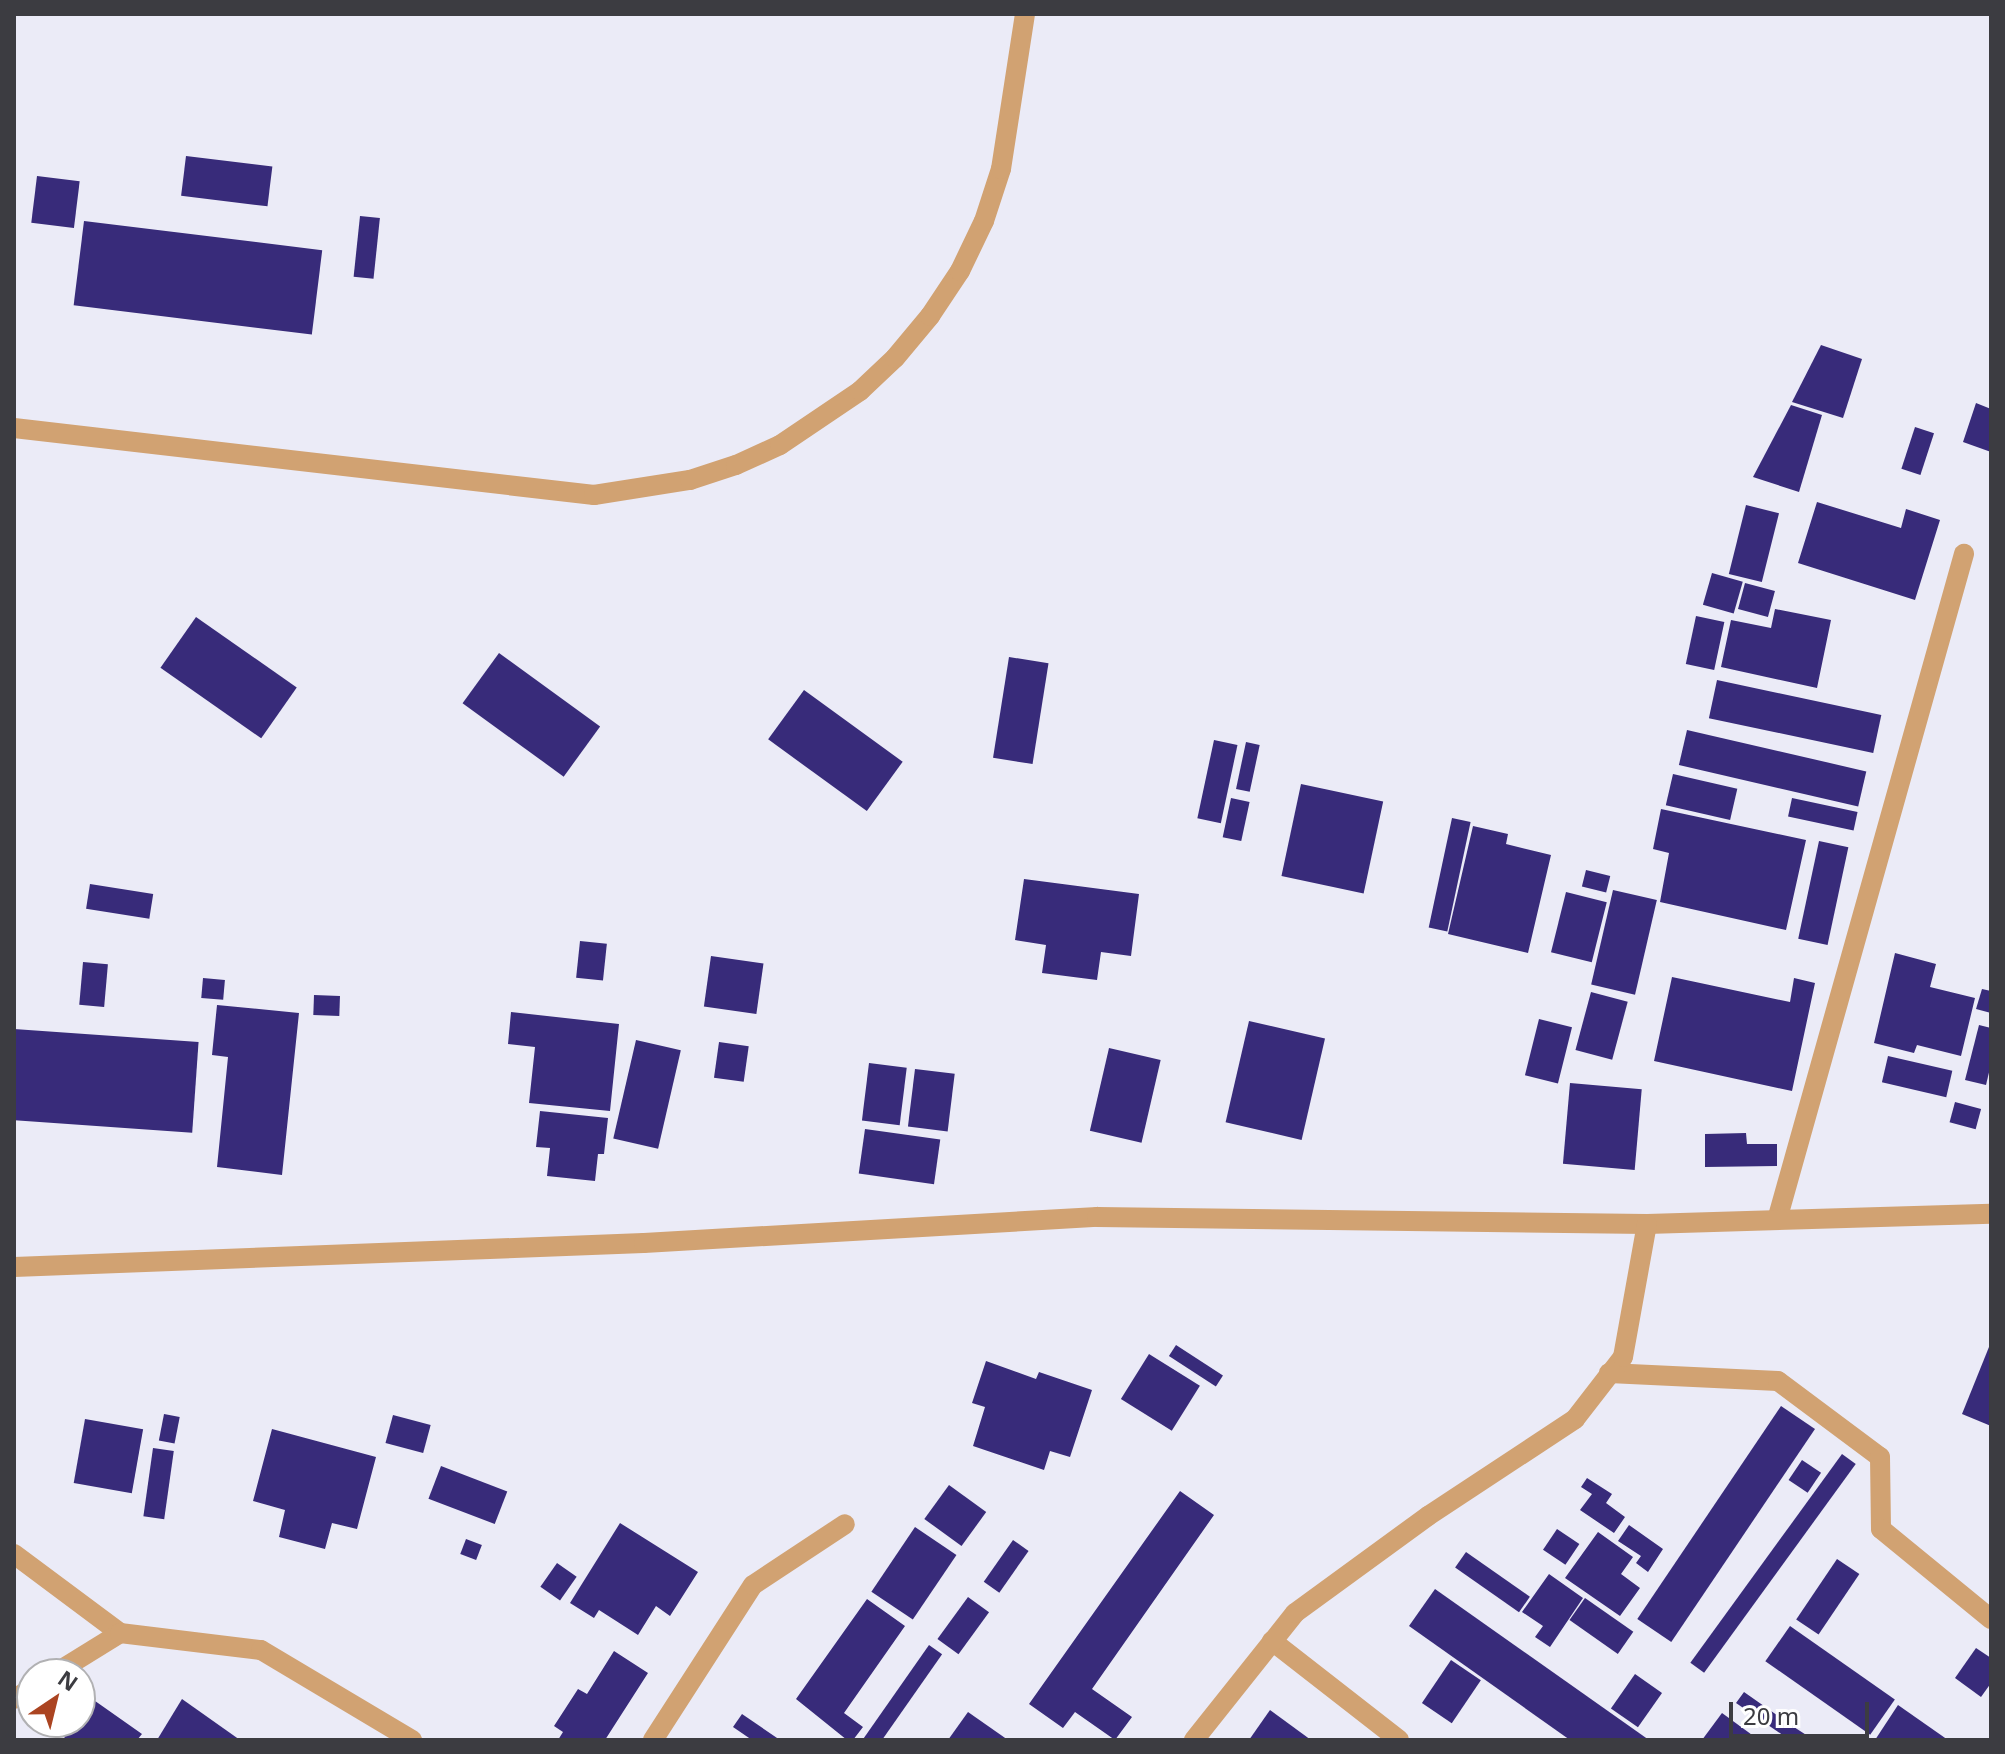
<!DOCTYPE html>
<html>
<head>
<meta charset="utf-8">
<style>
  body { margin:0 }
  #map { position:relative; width:2005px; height:1754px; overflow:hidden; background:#ebebf7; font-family:"Noto Sans",sans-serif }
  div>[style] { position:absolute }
  .building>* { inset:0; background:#382b7a; transform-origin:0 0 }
  .street>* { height:20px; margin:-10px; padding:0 10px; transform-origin:10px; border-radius:10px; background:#d1a272 }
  span { translate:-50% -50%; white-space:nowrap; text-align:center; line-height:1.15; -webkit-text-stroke:8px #fff; paint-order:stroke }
  .frame { position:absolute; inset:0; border:16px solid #3c3c41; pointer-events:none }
  .north { position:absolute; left:16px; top:1658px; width:80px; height:80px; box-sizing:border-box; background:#fff; border:2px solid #b1b1b3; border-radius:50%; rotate:35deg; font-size:22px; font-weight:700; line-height:32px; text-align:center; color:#3c3c41 }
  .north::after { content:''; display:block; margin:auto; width:28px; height:36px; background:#ab4421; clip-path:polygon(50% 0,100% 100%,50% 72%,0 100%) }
  .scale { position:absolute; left:1729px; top:1702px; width:140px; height:36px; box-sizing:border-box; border:4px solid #3c3c41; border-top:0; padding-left:10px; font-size:24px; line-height:28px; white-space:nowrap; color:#3c3c41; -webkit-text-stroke:6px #fff; paint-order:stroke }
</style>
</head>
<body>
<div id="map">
  <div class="building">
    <div style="left:186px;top:156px;width:87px;height:40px;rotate:7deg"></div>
    <div style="left:37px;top:176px;width:43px;height:47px;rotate:7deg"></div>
    <div style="left:360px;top:216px;width:20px;height:61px;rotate:6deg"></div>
    <div style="left:84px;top:221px;width:240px;height:85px;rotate:7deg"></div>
    <div style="clip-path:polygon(1821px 345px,1862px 359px,1843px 418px,1792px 402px)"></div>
    <div style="clip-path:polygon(1976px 403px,1991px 409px,1991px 452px,1963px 442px)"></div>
    <div style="clip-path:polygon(1791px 405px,1822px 415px,1799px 492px,1753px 477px)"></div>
    <div style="left:1915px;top:427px;width:20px;height:44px;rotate:18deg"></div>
    <div style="clip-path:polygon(1817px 502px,1901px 528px,1906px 509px,1940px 520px,1915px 600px,1798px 563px)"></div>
    <div style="left:1746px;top:505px;width:34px;height:71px;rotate:14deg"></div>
    <div style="left:1712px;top:573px;width:32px;height:33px;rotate:16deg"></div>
    <div style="left:1745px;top:583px;width:31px;height:27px;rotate:15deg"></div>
    <div style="clip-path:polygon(1775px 609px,1831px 620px,1817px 688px,1721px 667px,1731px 620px,1771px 628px)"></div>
    <div style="left:1696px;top:616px;width:29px;height:49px;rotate:12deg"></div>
    <div style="left:196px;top:617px;width:123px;height:62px;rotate:35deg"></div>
    <div style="left:499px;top:653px;width:125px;height:62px;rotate:36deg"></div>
    <div style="left:1009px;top:657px;width:40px;height:102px;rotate:9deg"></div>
    <div style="left:1717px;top:680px;width:168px;height:39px;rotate:12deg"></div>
    <div style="left:804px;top:690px;width:122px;height:61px;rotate:36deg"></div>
    <div style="left:1687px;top:730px;width:184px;height:36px;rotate:13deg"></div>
    <div style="left:1214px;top:740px;width:24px;height:80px;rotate:12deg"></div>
    <div style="left:1246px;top:742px;width:14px;height:48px;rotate:12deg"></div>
    <div style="left:1673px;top:774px;width:66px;height:32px;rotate:13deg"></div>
    <div style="left:1301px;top:784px;width:84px;height:94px;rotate:12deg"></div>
    <div style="left:1231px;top:798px;width:19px;height:40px;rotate:12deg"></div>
    <div style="left:1792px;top:798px;width:67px;height:19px;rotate:12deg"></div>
    <div style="clip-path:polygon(1661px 809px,1806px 840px,1786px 930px,1660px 902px,1669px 853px,1653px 849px)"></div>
    <div style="left:1452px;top:818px;width:19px;height:112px;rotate:12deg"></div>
    <div style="clip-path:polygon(1473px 826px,1508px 834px,1506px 844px,1551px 855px,1528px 953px,1448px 934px)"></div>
    <div style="left:1819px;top:841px;width:30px;height:100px;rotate:12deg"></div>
    <div style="left:1586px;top:870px;width:25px;height:17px;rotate:14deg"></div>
    <div style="clip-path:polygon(1024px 879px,1139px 894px,1131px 956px,1101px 952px,1097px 980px,1042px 973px,1046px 945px,1015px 940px)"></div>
    <div style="left:90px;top:884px;width:64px;height:25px;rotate:9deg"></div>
    <div style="left:1613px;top:890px;width:45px;height:97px;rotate:13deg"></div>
    <div style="left:1566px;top:892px;width:42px;height:62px;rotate:14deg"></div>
    <div style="left:580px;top:941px;width:27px;height:37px;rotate:6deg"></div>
    <div style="clip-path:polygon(1895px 953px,1936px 964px,1930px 987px,1975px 998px,1961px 1056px,1917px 1045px,1914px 1053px,1874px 1043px)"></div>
    <div style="left:711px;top:956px;width:53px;height:51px;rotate:8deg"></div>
    <div style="left:83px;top:962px;width:25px;height:43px;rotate:5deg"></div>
    <div style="clip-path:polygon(1672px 977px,1790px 1002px,1794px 978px,1815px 983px,1792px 1091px,1654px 1061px)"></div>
    <div style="left:203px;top:978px;width:22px;height:20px;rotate:5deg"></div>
    <div style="clip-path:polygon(1982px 989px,1991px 991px,1991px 1013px,1976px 1009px)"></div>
    <div style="left:1591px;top:992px;width:38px;height:60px;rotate:15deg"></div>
    <div style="left:314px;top:995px;width:26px;height:20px;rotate:2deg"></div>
    <div style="clip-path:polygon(217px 1005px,299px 1013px,282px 1175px,217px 1167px,228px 1057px,212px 1055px)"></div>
    <div style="clip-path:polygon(511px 1012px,619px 1024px,610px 1111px,529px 1103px,535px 1047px,508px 1044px)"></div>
    <div style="left:1539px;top:1019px;width:34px;height:58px;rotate:14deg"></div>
    <div style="left:1249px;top:1021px;width:78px;height:104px;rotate:13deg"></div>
    <div style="clip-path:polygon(1979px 1025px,1991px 1028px,1991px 1064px,1986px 1085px,1965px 1080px)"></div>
    <div style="left:14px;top:1029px;width:185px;height:91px;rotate:4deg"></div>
    <div style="left:636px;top:1040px;width:46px;height:101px;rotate:13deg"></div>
    <div style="left:719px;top:1042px;width:30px;height:36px;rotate:8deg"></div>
    <div style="left:1109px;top:1048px;width:53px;height:85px;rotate:13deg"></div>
    <div style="left:1888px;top:1056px;width:66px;height:27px;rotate:13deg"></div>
    <div style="left:869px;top:1063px;width:38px;height:58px;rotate:7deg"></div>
    <div style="left:915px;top:1069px;width:40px;height:58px;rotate:7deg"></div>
    <div style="left:1570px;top:1083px;width:72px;height:81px;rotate:5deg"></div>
    <div style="left:1955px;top:1102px;width:27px;height:21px;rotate:15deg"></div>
    <div style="clip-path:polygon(540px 1111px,608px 1118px,604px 1154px,598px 1154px,595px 1181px,547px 1176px,550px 1148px,536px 1147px)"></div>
    <div style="left:865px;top:1129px;width:76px;height:45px;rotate:8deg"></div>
    <div style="clip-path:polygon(1746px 1133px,1747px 1144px,1777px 1144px,1777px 1166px,1705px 1167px,1705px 1134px)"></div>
    <div style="clip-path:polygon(1991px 1342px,1991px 1426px,1962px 1414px)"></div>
    <div style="left:1176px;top:1345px;width:56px;height:13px;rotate:33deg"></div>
    <div style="left:1149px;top:1354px;width:60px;height:53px;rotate:32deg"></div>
    <div style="clip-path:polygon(986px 1361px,1036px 1379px,1039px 1372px,1092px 1390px,1070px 1457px,1050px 1451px,1044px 1470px,973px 1446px,985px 1407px,972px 1403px)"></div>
    <div style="left:1781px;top:1406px;width:41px;height:257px;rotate:34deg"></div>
    <div style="left:164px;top:1414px;width:16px;height:27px;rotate:11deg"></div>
    <div style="left:393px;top:1415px;width:39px;height:29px;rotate:15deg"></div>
    <div style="left:85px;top:1419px;width:59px;height:65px;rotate:10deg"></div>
    <div style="clip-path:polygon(272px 1429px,376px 1457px,357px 1529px,332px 1523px,325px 1549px,279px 1537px,285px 1510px,253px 1501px)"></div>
    <div style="left:153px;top:1448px;width:21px;height:69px;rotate:8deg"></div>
    <div style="left:1842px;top:1454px;width:17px;height:258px;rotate:36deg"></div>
    <div style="left:1802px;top:1460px;width:23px;height:24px;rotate:34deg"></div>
    <div style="left:441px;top:1466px;width:71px;height:35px;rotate:21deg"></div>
    <div style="clip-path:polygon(1587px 1478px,1612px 1494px,1606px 1503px,1625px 1517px,1614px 1533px,1580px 1510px,1592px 1494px,1581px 1487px)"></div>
    <div style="left:949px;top:1485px;width:46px;height:42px;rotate:36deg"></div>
    <div style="clip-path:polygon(1180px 1491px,1214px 1515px,1092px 1689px,1132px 1717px,1115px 1740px,1075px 1712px,1063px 1728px,1029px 1704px)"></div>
    <div style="clip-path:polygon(620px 1523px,698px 1572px,670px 1616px,656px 1606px,638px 1635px,599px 1610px,594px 1618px,570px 1603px)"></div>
    <div style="clip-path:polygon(1629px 1525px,1663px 1549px,1648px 1572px,1636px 1563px,1641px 1556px,1618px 1541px)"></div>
    <div style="left:915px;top:1527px;width:50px;height:78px;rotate:34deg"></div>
    <div style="left:1557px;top:1529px;width:27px;height:25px;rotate:34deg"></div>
    <div style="clip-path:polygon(1598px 1532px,1633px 1557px,1621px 1574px,1640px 1588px,1620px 1616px,1565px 1578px)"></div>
    <div style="left:466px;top:1539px;width:17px;height:16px;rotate:21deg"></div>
    <div style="left:1013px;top:1540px;width:19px;height:51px;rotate:35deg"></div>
    <div style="left:1466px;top:1552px;width:78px;height:19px;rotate:35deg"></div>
    <div style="left:1837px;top:1559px;width:27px;height:73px;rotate:34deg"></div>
    <div style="left:557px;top:1563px;width:24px;height:29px;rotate:35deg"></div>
    <div style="clip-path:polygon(1549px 1574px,1583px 1598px,1550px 1647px,1535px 1637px,1543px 1626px,1522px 1612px)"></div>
    <div style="clip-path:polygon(1435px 1589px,1649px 1740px,1570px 1740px,1409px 1626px)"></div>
    <div style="left:968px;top:1597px;width:26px;height:52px;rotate:36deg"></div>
    <div style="left:1585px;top:1598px;width:59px;height:27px;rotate:35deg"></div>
    <div style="clip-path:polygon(867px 1599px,905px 1626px,844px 1713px,863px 1727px,853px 1740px,847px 1740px,796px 1699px)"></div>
    <div style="left:1790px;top:1626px;width:128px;height:43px;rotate:35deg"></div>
    <div style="left:929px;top:1645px;width:16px;height:116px;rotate:35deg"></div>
    <div style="clip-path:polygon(1976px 1648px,1991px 1658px,1991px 1683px,1981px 1697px,1955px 1678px)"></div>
    <div style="clip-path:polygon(614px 1651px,648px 1673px,605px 1740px,558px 1740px,563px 1732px,554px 1726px,578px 1689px,587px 1694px)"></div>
    <div style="left:1451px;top:1660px;width:36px;height:52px;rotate:34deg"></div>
    <div style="left:1635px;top:1674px;width:33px;height:42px;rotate:35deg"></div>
    <div style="clip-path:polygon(1744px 1692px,1797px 1729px,1814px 1740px,1790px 1740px,1736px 1703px)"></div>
    <div style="clip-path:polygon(88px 1696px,142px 1734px,137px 1740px,68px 1740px,61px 1735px,70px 1722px,80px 1722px,80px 1708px)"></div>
    <div style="clip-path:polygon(182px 1699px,240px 1740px,157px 1740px)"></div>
    <div style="clip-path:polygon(1898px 1705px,1948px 1740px,1875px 1740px)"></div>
    <div style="clip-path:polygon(1270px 1710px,1311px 1740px,1249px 1740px)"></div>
    <div style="clip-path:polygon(968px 1712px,1008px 1740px,948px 1740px)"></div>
    <div style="clip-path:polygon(1722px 1713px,1759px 1740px,1702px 1740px)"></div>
    <div style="clip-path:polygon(742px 1714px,780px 1740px,752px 1740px,733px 1727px)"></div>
  </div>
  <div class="street">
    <div style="left:14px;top:428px;width:584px;rotate:6.59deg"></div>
    <div style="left:594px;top:495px;width:97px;rotate:-8.9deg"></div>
    <div style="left:690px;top:480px;width:48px;rotate:-18.1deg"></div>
    <div style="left:736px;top:465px;width:48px;rotate:-24.4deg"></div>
    <div style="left:780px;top:445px;width:97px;rotate:-34deg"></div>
    <div style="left:860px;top:391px;width:48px;rotate:-43.3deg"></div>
    <div style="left:895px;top:358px;width:55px;rotate:-50.2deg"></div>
    <div style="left:930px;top:316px;width:54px;rotate:-56.3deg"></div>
    <div style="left:960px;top:271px;width:55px;rotate:-64.4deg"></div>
    <div style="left:984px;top:221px;width:55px;rotate:-71.9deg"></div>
    <div style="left:1001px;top:169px;width:157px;rotate:-81.2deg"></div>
    <div style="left:1777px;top:1220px;width:692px;rotate:-74.32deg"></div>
    <div style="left:14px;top:1267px;width:630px;rotate:-2.18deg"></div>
    <div style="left:644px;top:1243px;width:454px;rotate:-3.3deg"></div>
    <div style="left:1097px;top:1217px;width:550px;rotate:0.73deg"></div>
    <div style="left:1647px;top:1224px;width:344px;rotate:-1.7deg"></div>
    <div style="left:1609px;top:1373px;width:169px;rotate:2.7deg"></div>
    <div style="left:1778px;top:1381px;width:127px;rotate:36.7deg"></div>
    <div style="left:1880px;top:1457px;width:72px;rotate:89.2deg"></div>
    <div style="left:1881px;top:1529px;width:142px;rotate:39.3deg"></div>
    <div style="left:14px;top:1554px;width:132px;rotate:36.7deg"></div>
    <div style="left:1272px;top:1641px;width:161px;rotate:37.9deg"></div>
    <div style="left:54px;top:1674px;width:78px;rotate:-31.8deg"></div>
    <div style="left:120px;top:1633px;width:142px;rotate:6.9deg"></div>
    <div style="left:261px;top:1650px;width:176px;rotate:30.8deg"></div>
    <div style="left:14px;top:1699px;width:21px;rotate:-31deg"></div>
    <div style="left:653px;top:1740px;width:184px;rotate:-57.2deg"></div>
    <div style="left:753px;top:1585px;width:110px;rotate:-33.5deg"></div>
    <div style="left:1194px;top:1740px;width:162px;rotate:-51.5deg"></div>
    <div style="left:1295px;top:1613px;width:165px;rotate:-36.1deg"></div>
    <div style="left:1428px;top:1516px;width:176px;rotate:-33.4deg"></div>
    <div style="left:1575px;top:1419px;width:78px;rotate:-52.3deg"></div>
    <div style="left:1623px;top:1357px;width:135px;rotate:-79.8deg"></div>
  </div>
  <div class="frame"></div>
  <div class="north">N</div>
  <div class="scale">20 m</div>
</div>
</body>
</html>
